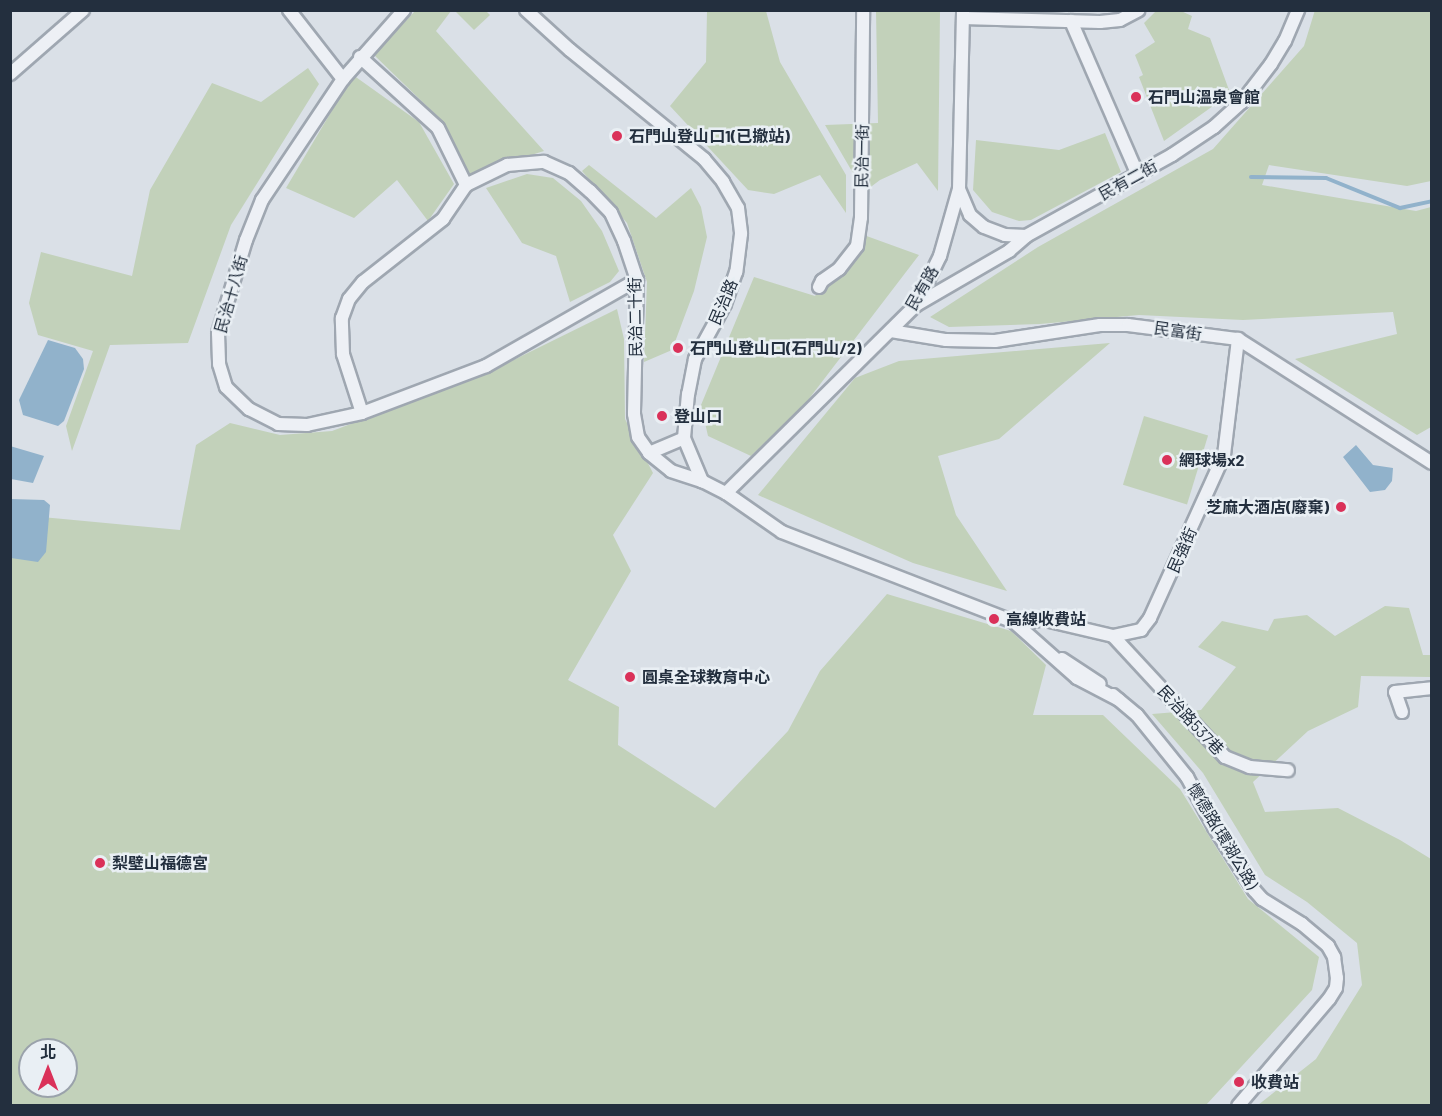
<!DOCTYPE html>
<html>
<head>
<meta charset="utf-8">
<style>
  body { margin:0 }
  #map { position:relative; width:1442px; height:1116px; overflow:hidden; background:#dae0e7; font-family:Barlow,"Noto Sans TC",sans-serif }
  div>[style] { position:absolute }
  .green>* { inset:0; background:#c2d1ba; transform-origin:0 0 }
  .water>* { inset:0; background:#91b2cb }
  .stream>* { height:4px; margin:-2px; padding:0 2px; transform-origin:2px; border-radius:2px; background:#91b2cb }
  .roads { filter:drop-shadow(2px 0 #9fa7b1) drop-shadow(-2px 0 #9fa7b1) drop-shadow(0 2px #9fa7b1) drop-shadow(0 -2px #9fa7b1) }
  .minor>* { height:12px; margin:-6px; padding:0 6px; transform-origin:6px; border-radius:6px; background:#edf0f5 }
  .dots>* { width:16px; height:16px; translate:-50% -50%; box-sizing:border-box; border:3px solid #e9eff4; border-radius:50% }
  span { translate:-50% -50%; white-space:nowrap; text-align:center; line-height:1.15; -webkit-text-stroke:5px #e9eff4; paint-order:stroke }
  .poi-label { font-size:16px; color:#232f3e; font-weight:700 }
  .left { translate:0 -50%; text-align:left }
  .right { translate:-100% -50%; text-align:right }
  .street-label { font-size:16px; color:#232f3e }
  .frame { position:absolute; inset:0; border:12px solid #232f3e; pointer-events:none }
  .north { position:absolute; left:18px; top:1038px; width:60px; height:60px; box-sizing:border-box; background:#e9eff4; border:2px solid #9aa2ab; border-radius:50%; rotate:0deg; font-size:16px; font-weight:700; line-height:24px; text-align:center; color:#232f3e }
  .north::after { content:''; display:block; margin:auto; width:21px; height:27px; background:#da3159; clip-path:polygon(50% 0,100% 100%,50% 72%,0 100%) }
</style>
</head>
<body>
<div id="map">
  <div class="green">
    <div style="clip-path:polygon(1315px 10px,1431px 11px,1431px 181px,1407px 186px,1269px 165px,1262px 185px,1416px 211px,1431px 207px,1431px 427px,1417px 435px,1295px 359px,1397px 334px,1393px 312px,1243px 320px,1139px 315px,1040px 324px,949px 327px,930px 317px,1038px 247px,1213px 149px,1304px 46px)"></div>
    <div style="clip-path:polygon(415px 11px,451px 11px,436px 31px,544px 151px,468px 175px,437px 116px,374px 55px)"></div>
    <div style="clip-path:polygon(455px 11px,486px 11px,490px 15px,474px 30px)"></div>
    <div style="clip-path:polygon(707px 11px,766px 11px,780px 62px,846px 175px,846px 213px,820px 175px,774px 194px,748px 190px,670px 106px,706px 62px)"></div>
    <div style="clip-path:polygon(876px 11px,940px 11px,938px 191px,917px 163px,880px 180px,864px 192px,825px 125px,878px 123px)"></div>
    <div style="clip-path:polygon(1156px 11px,1181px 11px,1192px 16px,1188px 29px,1210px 38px,1229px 90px,1213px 106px,1164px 141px,1139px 77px,1143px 75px,1135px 55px,1155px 42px,1144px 23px)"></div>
    <div style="clip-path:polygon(308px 68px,319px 84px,231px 225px,188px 343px,110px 345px,72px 451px,66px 426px,93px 351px,38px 335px,29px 303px,41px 252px,132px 276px,150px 190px,212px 83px,261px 102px)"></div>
    <div style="clip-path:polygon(353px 75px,419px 122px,454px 184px,428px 221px,397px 180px,354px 218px,286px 188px)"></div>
    <div style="clip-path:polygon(1105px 133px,1121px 172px,1031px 220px,1019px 221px,992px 212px,973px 190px,976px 140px,1059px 150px)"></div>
    <div style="clip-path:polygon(589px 165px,656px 218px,691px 188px,701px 207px,707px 237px,694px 291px,672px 350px,644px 362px,647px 282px,627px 223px,582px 171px)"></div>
    <div style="clip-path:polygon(527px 174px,553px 178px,581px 201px,602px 231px,619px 271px,610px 282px,570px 302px,556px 256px,522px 243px,486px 188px)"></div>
    <div style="clip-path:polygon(861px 234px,919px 255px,805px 404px,751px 456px,708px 436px,701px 405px,754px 277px,815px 296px)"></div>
    <div style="clip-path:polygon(evenodd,617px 309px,624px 339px,625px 419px,653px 473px,613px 535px,631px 571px,568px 680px,619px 707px,618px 745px,715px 808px,788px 731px,820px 671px,887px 594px,1011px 631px,1046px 665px,1033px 715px,1103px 715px,1180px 789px,1248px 899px,1319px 957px,1312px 990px,1206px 1105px,11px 1105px,10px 514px,180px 530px,196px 445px,230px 423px,280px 435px,332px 431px,487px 373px,617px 309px,30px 1050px,66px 1050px,66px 1086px,30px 1086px,30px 1050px)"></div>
    <div style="clip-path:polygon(1110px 343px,999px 439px,938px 456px,956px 515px,1007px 591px,913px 563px,758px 495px,855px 378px,899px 361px)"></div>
    <div style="left:1144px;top:416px;width:67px;height:72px;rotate:17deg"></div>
    <div style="clip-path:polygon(1385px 606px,1409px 608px,1423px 655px,1431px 655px,1431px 677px,1361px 676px,1358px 707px,1308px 731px,1253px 782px,1265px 812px,1338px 808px,1400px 840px,1431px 859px,1431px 1105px,1258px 1105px,1316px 1059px,1362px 985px,1357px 943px,1307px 902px,1265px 875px,1203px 773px,1152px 714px,1201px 710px,1236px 667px,1198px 647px,1222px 621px,1268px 631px,1274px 619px,1307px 615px,1335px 636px)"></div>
  </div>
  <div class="water">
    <div style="clip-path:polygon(48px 340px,75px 348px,83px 359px,84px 369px,64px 421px,58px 426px,23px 415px,19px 400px)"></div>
    <div style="clip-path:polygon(1356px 445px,1373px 465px,1393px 468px,1392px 481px,1385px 490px,1370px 492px,1343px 457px)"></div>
    <div style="clip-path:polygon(10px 446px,44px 456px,33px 483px,11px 479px)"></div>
    <div style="clip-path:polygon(11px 499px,44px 500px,50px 505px,46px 552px,38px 562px,11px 558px)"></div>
  </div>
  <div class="stream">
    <div style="left:1251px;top:177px;width:75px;rotate:0.8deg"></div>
    <div style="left:1326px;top:178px;width:80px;rotate:22.1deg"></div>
    <div style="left:1400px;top:208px;width:33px;rotate:-12deg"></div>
  </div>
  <div class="roads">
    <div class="minor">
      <div style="left:289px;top:10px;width:88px;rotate:52deg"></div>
      <div style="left:404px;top:10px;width:92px;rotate:131.5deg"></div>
      <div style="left:343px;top:79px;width:146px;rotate:123.8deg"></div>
      <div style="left:262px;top:200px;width:43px;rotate:111.8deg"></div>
      <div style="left:246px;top:240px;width:97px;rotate:106.8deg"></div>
      <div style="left:218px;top:333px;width:31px;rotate:88deg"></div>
      <div style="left:219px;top:364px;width:24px;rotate:73deg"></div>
      <div style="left:226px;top:387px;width:32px;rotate:44deg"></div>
      <div style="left:249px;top:409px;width:33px;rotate:27deg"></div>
      <div style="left:278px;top:424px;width:29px;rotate:2deg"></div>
      <div style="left:307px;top:425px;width:56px;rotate:-12.3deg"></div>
      <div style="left:362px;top:413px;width:133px;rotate:-20.8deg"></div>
      <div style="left:486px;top:366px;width:174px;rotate:-29.7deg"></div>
      <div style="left:526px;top:10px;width:59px;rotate:42.3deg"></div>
      <div style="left:570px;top:50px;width:173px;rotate:39.1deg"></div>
      <div style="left:704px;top:159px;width:30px;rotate:50deg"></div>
      <div style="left:723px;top:182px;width:30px;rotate:60deg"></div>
      <div style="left:738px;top:208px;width:26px;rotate:83deg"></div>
      <div style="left:741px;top:234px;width:38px;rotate:97deg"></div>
      <div style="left:736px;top:272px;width:34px;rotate:109deg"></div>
      <div style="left:725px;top:304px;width:63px;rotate:118.6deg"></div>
      <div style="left:695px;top:359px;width:36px;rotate:101deg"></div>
      <div style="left:688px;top:394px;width:44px;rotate:95.2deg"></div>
      <div style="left:684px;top:438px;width:47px;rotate:67.3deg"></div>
      <div style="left:702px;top:481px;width:27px;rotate:27deg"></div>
      <div style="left:726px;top:493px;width:68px;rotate:34.9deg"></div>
      <div style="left:782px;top:532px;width:249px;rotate:21.2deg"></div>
      <div style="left:1014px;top:622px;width:84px;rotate:41.6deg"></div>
      <div style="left:1077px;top:678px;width:47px;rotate:27.6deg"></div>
      <div style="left:963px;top:18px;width:137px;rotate:1.7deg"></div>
      <div style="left:1100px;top:22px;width:20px;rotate:-6deg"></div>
      <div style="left:1120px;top:20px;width:21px;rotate:-28deg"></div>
      <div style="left:1071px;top:21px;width:168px;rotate:66.5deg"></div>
      <div style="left:360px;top:57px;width:105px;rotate:42.3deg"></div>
      <div style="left:438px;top:128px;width:64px;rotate:63.8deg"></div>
      <div style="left:10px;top:74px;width:97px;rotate:-41.2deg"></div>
      <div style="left:959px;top:189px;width:28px;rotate:67deg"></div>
      <div style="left:970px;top:215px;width:18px;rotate:41deg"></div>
      <div style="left:984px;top:227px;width:22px;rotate:21deg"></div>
      <div style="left:1005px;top:235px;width:21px;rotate:3deg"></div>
      <div style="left:819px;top:287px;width:7px;rotate:-63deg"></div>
      <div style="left:822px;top:281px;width:21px;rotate:-35deg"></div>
      <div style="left:839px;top:269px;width:29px;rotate:-52deg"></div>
      <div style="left:857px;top:246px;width:28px;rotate:-82deg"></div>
      <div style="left:861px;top:218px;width:208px;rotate:-89.4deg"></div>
      <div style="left:916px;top:305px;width:108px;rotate:-30.1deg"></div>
      <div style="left:1009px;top:251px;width:23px;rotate:-41deg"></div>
      <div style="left:1026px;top:236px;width:167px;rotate:-29deg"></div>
      <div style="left:1172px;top:155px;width:50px;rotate:-33.7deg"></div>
      <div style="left:1214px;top:127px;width:38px;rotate:-42deg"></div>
      <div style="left:1242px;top:102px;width:48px;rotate:-52.7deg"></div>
      <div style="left:1271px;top:64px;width:27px;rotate:-59deg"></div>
      <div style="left:1285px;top:41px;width:34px;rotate:-67deg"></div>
      <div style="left:891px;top:331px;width:56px;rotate:9.3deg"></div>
      <div style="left:946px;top:340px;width:49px;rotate:1.2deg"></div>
      <div style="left:995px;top:341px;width:106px;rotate:-8.7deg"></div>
      <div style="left:1100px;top:325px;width:28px"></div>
      <div style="left:1128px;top:325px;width:111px;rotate:7.3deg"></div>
      <div style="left:1238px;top:339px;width:230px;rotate:32.6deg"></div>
      <div style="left:362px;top:413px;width:62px;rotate:-107.9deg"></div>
      <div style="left:343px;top:354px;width:36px;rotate:-92deg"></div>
      <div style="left:342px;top:318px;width:20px;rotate:-70deg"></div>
      <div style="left:349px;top:299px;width:22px;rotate:-51deg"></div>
      <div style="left:363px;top:282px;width:102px;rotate:-38.2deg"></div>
      <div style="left:443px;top:219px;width:41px;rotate:-55.9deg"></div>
      <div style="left:466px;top:185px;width:46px;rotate:-26deg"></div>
      <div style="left:507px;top:165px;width:37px;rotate:-5deg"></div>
      <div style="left:544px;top:162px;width:27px;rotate:24deg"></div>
      <div style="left:569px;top:173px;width:28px;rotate:41deg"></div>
      <div style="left:590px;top:191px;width:30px;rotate:46deg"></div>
      <div style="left:611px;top:213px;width:31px;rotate:65deg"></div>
      <div style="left:624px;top:241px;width:41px;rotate:71.6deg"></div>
      <div style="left:637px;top:280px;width:134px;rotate:91.3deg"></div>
      <div style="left:634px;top:414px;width:23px;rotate:80deg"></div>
      <div style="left:638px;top:437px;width:19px;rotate:55deg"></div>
      <div style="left:649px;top:453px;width:28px;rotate:39deg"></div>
      <div style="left:671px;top:471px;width:33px;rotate:18deg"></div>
      <div style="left:649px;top:453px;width:38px;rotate:-23deg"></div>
      <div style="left:726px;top:493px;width:267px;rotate:-44.7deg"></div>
      <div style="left:916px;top:305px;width:55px;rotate:-63.9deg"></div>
      <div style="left:940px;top:256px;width:70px;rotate:-74.2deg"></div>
      <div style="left:959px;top:189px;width:179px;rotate:-88.7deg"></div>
      <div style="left:1014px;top:622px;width:31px;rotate:-4deg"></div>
      <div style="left:1045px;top:620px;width:70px;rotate:13.2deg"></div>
      <div style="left:1113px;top:636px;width:29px;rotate:-12deg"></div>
      <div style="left:1141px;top:630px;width:15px;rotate:-53deg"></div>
      <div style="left:1150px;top:618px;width:179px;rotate:-65.6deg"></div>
      <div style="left:1224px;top:455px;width:117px;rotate:-83.1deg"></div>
      <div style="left:1113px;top:636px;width:165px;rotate:47.2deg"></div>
      <div style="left:1225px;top:757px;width:27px;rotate:22deg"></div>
      <div style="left:1250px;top:767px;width:38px;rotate:5deg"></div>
      <div style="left:1062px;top:659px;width:45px;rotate:33.3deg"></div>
      <div style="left:1113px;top:695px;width:31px;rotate:40deg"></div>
      <div style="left:1137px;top:715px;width:80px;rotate:51.1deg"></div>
      <div style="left:1187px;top:777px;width:57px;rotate:61.6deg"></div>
      <div style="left:1214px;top:827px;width:75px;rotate:57.6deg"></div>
      <div style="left:1254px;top:890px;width:12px;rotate:48deg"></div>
      <div style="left:1262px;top:899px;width:47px;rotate:32deg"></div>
      <div style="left:1302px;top:924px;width:34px;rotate:40deg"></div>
      <div style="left:1328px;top:946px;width:13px;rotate:61deg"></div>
      <div style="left:1334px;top:957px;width:21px;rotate:82deg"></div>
      <div style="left:1337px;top:978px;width:10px;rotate:96deg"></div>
      <div style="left:1336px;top:988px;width:13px;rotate:122deg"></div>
      <div style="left:1329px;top:999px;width:140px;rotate:130.4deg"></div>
      <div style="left:1402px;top:712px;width:21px;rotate:-109deg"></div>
      <div style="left:1395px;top:692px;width:37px;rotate:-6deg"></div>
    </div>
  </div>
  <div class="dots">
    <div style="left:1136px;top:97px;background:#da3159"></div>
    <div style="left:617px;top:136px;background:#da3159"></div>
    <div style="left:678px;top:348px;background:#da3159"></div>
    <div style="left:662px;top:416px;background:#da3159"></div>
    <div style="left:1167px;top:460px;background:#da3159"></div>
    <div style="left:1341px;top:507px;background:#da3159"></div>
    <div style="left:994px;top:619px;background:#da3159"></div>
    <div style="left:630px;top:677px;background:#da3159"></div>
    <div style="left:100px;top:863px;background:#da3159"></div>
    <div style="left:1239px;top:1082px;background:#da3159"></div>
  </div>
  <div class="poi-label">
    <span class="left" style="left:1148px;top:97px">石門山溫泉會館</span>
    <span class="left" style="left:629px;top:136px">石門山登山口1(已撤站)</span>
    <span class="left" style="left:690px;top:348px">石門山登山口(石門山/2)</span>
    <span class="left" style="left:674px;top:416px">登山口</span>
    <span class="left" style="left:1179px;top:460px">網球場x2</span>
    <span class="right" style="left:1329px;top:507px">芝麻大酒店(廢棄)</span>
    <span class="left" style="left:1006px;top:619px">高線收費站</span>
    <span class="left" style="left:642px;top:677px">圓桌全球教育中心</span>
    <span class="left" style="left:112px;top:863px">梨壁山福德宮</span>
    <span class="left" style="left:1251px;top:1082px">收費站</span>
  </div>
  <div class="street-label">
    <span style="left:862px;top:156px;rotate:-89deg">民治一街</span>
    <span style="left:1128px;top:180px;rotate:-29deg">民有二街</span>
    <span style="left:922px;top:288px;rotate:-60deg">民有路</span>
    <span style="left:231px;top:294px;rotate:-74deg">民治十八街</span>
    <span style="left:723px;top:302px;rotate:-67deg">民治路</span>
    <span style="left:635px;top:317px;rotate:-91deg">民治二十街</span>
    <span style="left:1178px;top:331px;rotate:8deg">民富街</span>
    <span style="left:1182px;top:550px;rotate:-66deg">民強街</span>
    <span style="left:1191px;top:720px;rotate:47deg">民治路537巷</span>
    <span style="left:1223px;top:836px;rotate:59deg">懷德路(環湖公路)</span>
  </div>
  <div class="frame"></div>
  <div class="north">北</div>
</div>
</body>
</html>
